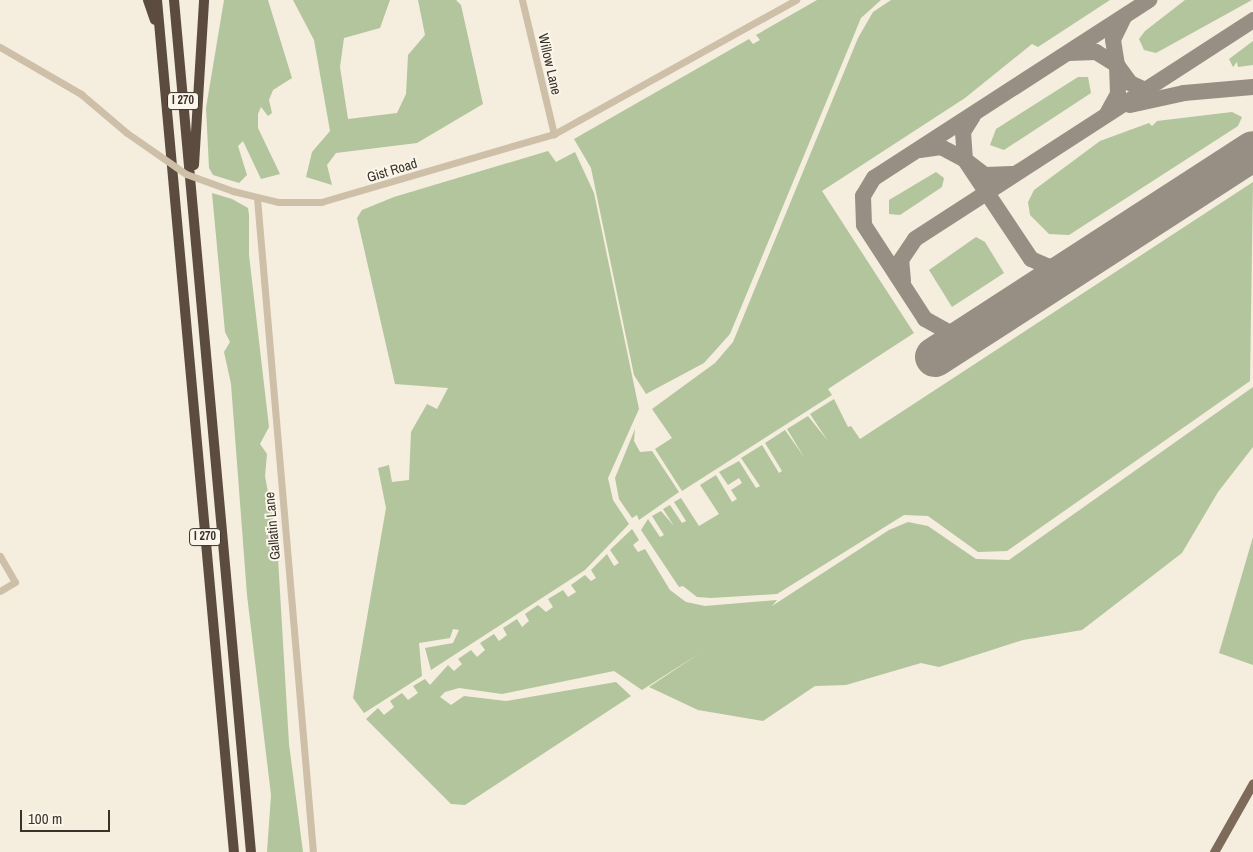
<!DOCTYPE html>
<html>
<head>
<meta charset="utf-8">
<style>
  body { margin:0 }
  #map { position:relative; width:1253px; height:852px; overflow:hidden; background:#f5edde; font-family:"Archivo Narrow",sans-serif }
  div>[style] { position:absolute }
  .green>* { inset:0; background:#b2c59c }
  .taxiway>* { height:16px; margin:-8px; padding:0 8px; transform-origin:8px; border-radius:8px; background:#988f84 }
  .runway>* { height:40px; margin:-20px; padding:0 20px; transform-origin:20px; border-radius:20px; background:#988f84 }
  .minor>* { height:7px; margin:-3.5px; padding:0 3.5px; transform-origin:3.5px; border-radius:3.5px; background:#cebfa8 }
  .major>* { height:9px; margin:-4.5px; padding:0 4.5px; transform-origin:4.5px; border-radius:4.5px; background:#7d6a59 }
  .highway>* { height:10px; margin:-5px; padding:0 5px; transform-origin:5px; border-radius:5px; background:#5c4c3f }
  .minor-bridge>* { height:7px; margin:-3.5px; padding:0 3.5px; transform-origin:3.5px; border-radius:3.5px; background:#cebfa8 }
  span { translate:-50% -50%; white-space:nowrap; text-align:center; line-height:1.15; -webkit-text-stroke:4px #fbf6eb; paint-order:stroke }
  .shield-label span { padding:1px 4px; background:#fbf6eb; border:1px solid; border-radius:4px; -webkit-text-stroke-width:0 }
  .shield-label { font-size:12px; color:#3a3129; font-weight:700 }
  .street-label { font-size:14px; color:#3a3129 }
  .scale { position:absolute; left:20px; top:810px; width:90px; height:22px; box-sizing:border-box; border:2px solid #3a3129; border-top:0; padding-left:6px; font-size:15px; line-height:18px; white-space:nowrap; color:#3a3129; -webkit-text-stroke:4px #fbf6eb; paint-order:stroke }
</style>
</head>
<body>
<div id="map">
  <div class="green">
    <div style="clip-path:polygon(224px 0,268px 0,292px 78px,273px 90px,269px 100px,272px 113px,268px 116px,261px 107px,258px 114px,258px 128px,280px 174px,261px 179px,243px 141px,238px 146px,247px 175px,239px 183px,213px 175px,209px 168px,206px 108px)"></div>
    <div style="clip-path:polygon(293px 0,390px 0,380px 28px,344px 38px,340px 67px,348px 119px,397px 113px,406px 94px,408px 55px,425px 35px,418px 0,456px 0,461px 5px,483px 104px,417px 143px,336px 153px,327px 165px,332px 185px,306px 177px,312px 152px,330px 131px,314px 40px)"></div>
    <div style="clip-path:polygon(817px 0,881px 0,861px 18px,730px 334px,704px 363px,646px 394px,634px 375px,591px 168px,574px 139px,749px 39px,753px 44px,760px 40px,756px 35px)"></div>
    <div style="clip-path:polygon(891px 0,1110px 0,1038px 47px,1032px 44px,965px 98px,822px 191px,914px 333px,828px 389px,832px 395px,682px 491px,655px 449px,672px 438px,652px 409px,715px 363px,733px 342px,858px 38px,873px 12px)"></div>
    <div style="clip-path:polygon(1185px 0,1252px 0,1156px 53px,1144px 50px,1139px 39px,1145px 31px)"></div>
    <div style="clip-path:polygon(1253px 41px,1253px 65px,1238px 67px,1237px 62px,1233px 67px,1229px 59px)"></div>
    <div style="clip-path:polygon(1078px 77px,1088px 77px,1091px 93px,1004px 150px,990px 145px,996px 129px)"></div>
    <div style="clip-path:polygon(1232px 112px,1242px 117px,1238px 126px,1069px 235px,1049px 234px,1030px 215px,1028px 202px,1034px 190px,1100px 141px,1149px 123px,1152px 126px,1157px 121px)"></div>
    <div style="clip-path:polygon(548px 151px,556px 162px,575px 152px,594px 193px,639px 409px,608px 478px,613px 500px,629px 524px,585px 570px,431px 670px,425px 648px,453px 643px,459px 630px,453px 629px,450px 638px,419px 643px,422px 676px,364px 713px,353px 698px,386px 508px,378px 468px,389px 465px,392px 482px,409px 480px,411px 432px,427px 404px,437px 409px,448px 388px,395px 384px,357px 218px,362px 210px,394px 197px)"></div>
    <div style="clip-path:polygon(936px 172px,944px 178px,942px 187px,900px 215px,889px 214px,889px 200px)"></div>
    <div style="clip-path:polygon(1253px 182px,1250px 381px,1007px 551px,978px 552px,928px 516px,904px 515px,777px 594px,711px 598px,697px 597px,683px 586px,679px 587px,641px 530px,648px 519px,660px 537px,664px 535px,652px 516px,661px 511px,674px 526px,663px 509px,670px 505px,682px 523px,686px 521px,674px 502px,681px 498px,699px 526px,719px 514px,700px 485px,716px 475px,732px 502px,737px 499px,731px 490px,742px 483px,739px 478px,728px 485px,719px 472px,739px 461px,756px 488px,760px 486px,741px 458px,762px 445px,779px 473px,782px 471px,765px 443px,785px 430px,804px 457px,787px 429px,808px 416px,828px 441px,810px 414px,834px 399px,848px 427px,851px 426px,860px 439px)"></div>
    <div style="clip-path:polygon(212px 193px,232px 199px,248px 208px,249px 215px,249px 255px,269px 427px,260px 444px,267px 454px,265px 476px,277px 541px,289px 744px,303px 852px,267px 852px,271px 795px,247px 595px,231px 384px,224px 352px,230px 342px,225px 332px)"></div>
    <div style="clip-path:polygon(976px 237px,985px 242px,1004px 273px,952px 307px,929px 270px)"></div>
    <div style="clip-path:polygon(1253px 387px,1253px 447px,1218px 492px,1182px 553px,1082px 630px,1023px 640px,939px 667px,921px 663px,846px 685px,815px 686px,763px 721px,698px 710px,649px 687px,700px 653px,642px 690px,614px 671px,502px 694px,459px 688px,445px 692px,440px 697px,451px 705px,464px 696px,506px 701px,616px 682px,631px 696px,465px 805px,451px 804px,366px 719px,378px 708px,384px 715px,394px 707px,390px 701px,402px 693px,408px 700px,418px 693px,413px 686px,425px 679px,430px 685px,448px 665px,454px 671px,462px 664px,458px 659px,471px 650px,477px 657px,485px 650px,480px 643px,494px 634px,499px 641px,507px 635px,503px 628px,517px 619px,522px 627px,529px 621px,525px 614px,538px 605px,546px 612px,553px 607px,548px 599px,563px 590px,568px 597px,576px 592px,571px 585px,585px 575px,591px 581px,596px 578px,591px 570px,607px 554px,614px 566px,619px 563px,610px 550px,632px 529px,639px 540px,633px 545px,638px 552px,645px 549px,670px 590px,686px 602px,705px 606px,777px 600px,772px 606px,889px 530px,908px 522px,928px 526px,976px 559px,1009px 560px)"></div>
    <div style="clip-path:polygon(635px 429px,634px 441px,640px 452px,652px 451px,679px 492px,639px 520px,637px 515px,632px 518px,619px 499px,615px 478px)"></div>
    <div style="clip-path:polygon(1253px 537px,1253px 665px,1219px 653px)"></div>
  </div>
  <div class="taxiway">
    <div style="left:1124px;top:17px;width:25px;rotate:116deg"></div>
    <div style="left:1113px;top:40px;width:25px;rotate:81deg"></div>
    <div style="left:1117px;top:65px;width:22px;rotate:54deg"></div>
    <div style="left:1130px;top:83px;width:23px;rotate:25deg"></div>
    <div style="left:1069px;top:53px;width:27px;rotate:-2deg"></div>
    <div style="left:1096px;top:52px;width:25px;rotate:32deg"></div>
    <div style="left:1117px;top:65px;width:29px;rotate:88deg"></div>
    <div style="left:1118px;top:94px;width:21px;rotate:119deg"></div>
    <div style="left:1130px;top:105px;width:55px;rotate:-12.5deg"></div>
    <div style="left:1184px;top:93px;width:69px;rotate:-5deg"></div>
    <div style="left:973px;top:116px;width:19px;rotate:122deg"></div>
    <div style="left:963px;top:132px;width:28px;rotate:86deg"></div>
    <div style="left:965px;top:160px;width:25px;rotate:37deg"></div>
    <div style="left:985px;top:175px;width:27px;rotate:-2deg"></div>
    <div style="left:920px;top:150px;width:21px;rotate:-8deg"></div>
    <div style="left:941px;top:147px;width:27px;rotate:28deg"></div>
    <div style="left:965px;top:160px;width:119px;rotate:56.3deg"></div>
    <div style="left:1031px;top:259px;width:20px;rotate:24deg"></div>
    <div style="left:1049px;top:267px;width:35px;rotate:-10deg"></div>
    <div style="left:903px;top:281px;width:21px;rotate:-95deg"></div>
    <div style="left:901px;top:260px;width:25px;rotate:-56deg"></div>
    <div style="left:915px;top:239px;width:403px;rotate:-32.9deg"></div>
    <div style="left:976px;top:330px;width:24px;rotate:171deg"></div>
    <div style="left:952px;top:334px;width:31px;rotate:-151deg"></div>
    <div style="left:925px;top:319px;width:112px;rotate:-123deg"></div>
    <div style="left:864px;top:225px;width:29px;rotate:-92deg"></div>
    <div style="left:863px;top:196px;width:21px;rotate:-59deg"></div>
    <div style="left:874px;top:178px;width:328px;rotate:-32.9deg"></div>
  </div>
  <div class="runway">
    <div style="left:935px;top:357px;width:379px;rotate:-32.9deg"></div>
  </div>
  <div class="minor">
    <div style="left:522px;top:0;width:138px;rotate:76.6deg"></div>
    <div style="left:0;top:47px;width:94px;rotate:30.1deg"></div>
    <div style="left:81px;top:94px;width:60px;rotate:40.3deg"></div>
    <div style="left:233px;top:191px;width:46px;rotate:13.7deg"></div>
    <div style="left:278px;top:202px;width:43px"></div>
    <div style="left:321px;top:202px;width:243px;rotate:-16.3deg"></div>
    <div style="left:554px;top:134px;width:277px;rotate:-29deg"></div>
    <div style="left:257px;top:198px;width:656px;rotate:85.11deg"></div>
    <div style="left:0;top:556px;width:30px;rotate:60deg"></div>
    <div style="left:15px;top:582px;width:17px;rotate:149deg"></div>
  </div>
  <div class="major">
    <div style="left:1214px;top:852px;width:79px;rotate:-60.5deg"></div>
  </div>
  <div class="highway">
    <div style="left:148px;top:0;width:21px;rotate:71deg"></div>
    <div style="left:157px;top:0;width:855px;rotate:84.84deg"></div>
    <div style="left:174px;top:0;width:855px;rotate:84.84deg"></div>
    <div style="left:194px;top:165px;width:165px;rotate:-86.5deg"></div>
  </div>
  <div class="minor-bridge">
    <div style="left:127px;top:133px;width:72px;rotate:34.8deg"></div>
    <div style="left:186px;top:174px;width:50px;rotate:19.9deg"></div>
  </div>
  <div class="shield-label">
    <span style="left:183px;top:101px">I 270</span>
    <span style="left:205px;top:537px">I 270</span>
  </div>
  <div class="street-label">
    <span style="left:550px;top:64px;rotate:77deg">Willow Lane</span>
    <span style="left:392px;top:170px;rotate:-17deg">Gist Road</span>
    <span style="left:272px;top:526px;rotate:-95deg">Gallatin Lane</span>
  </div>
  <div class="scale">100 m</div>
</div>
</body>
</html>
